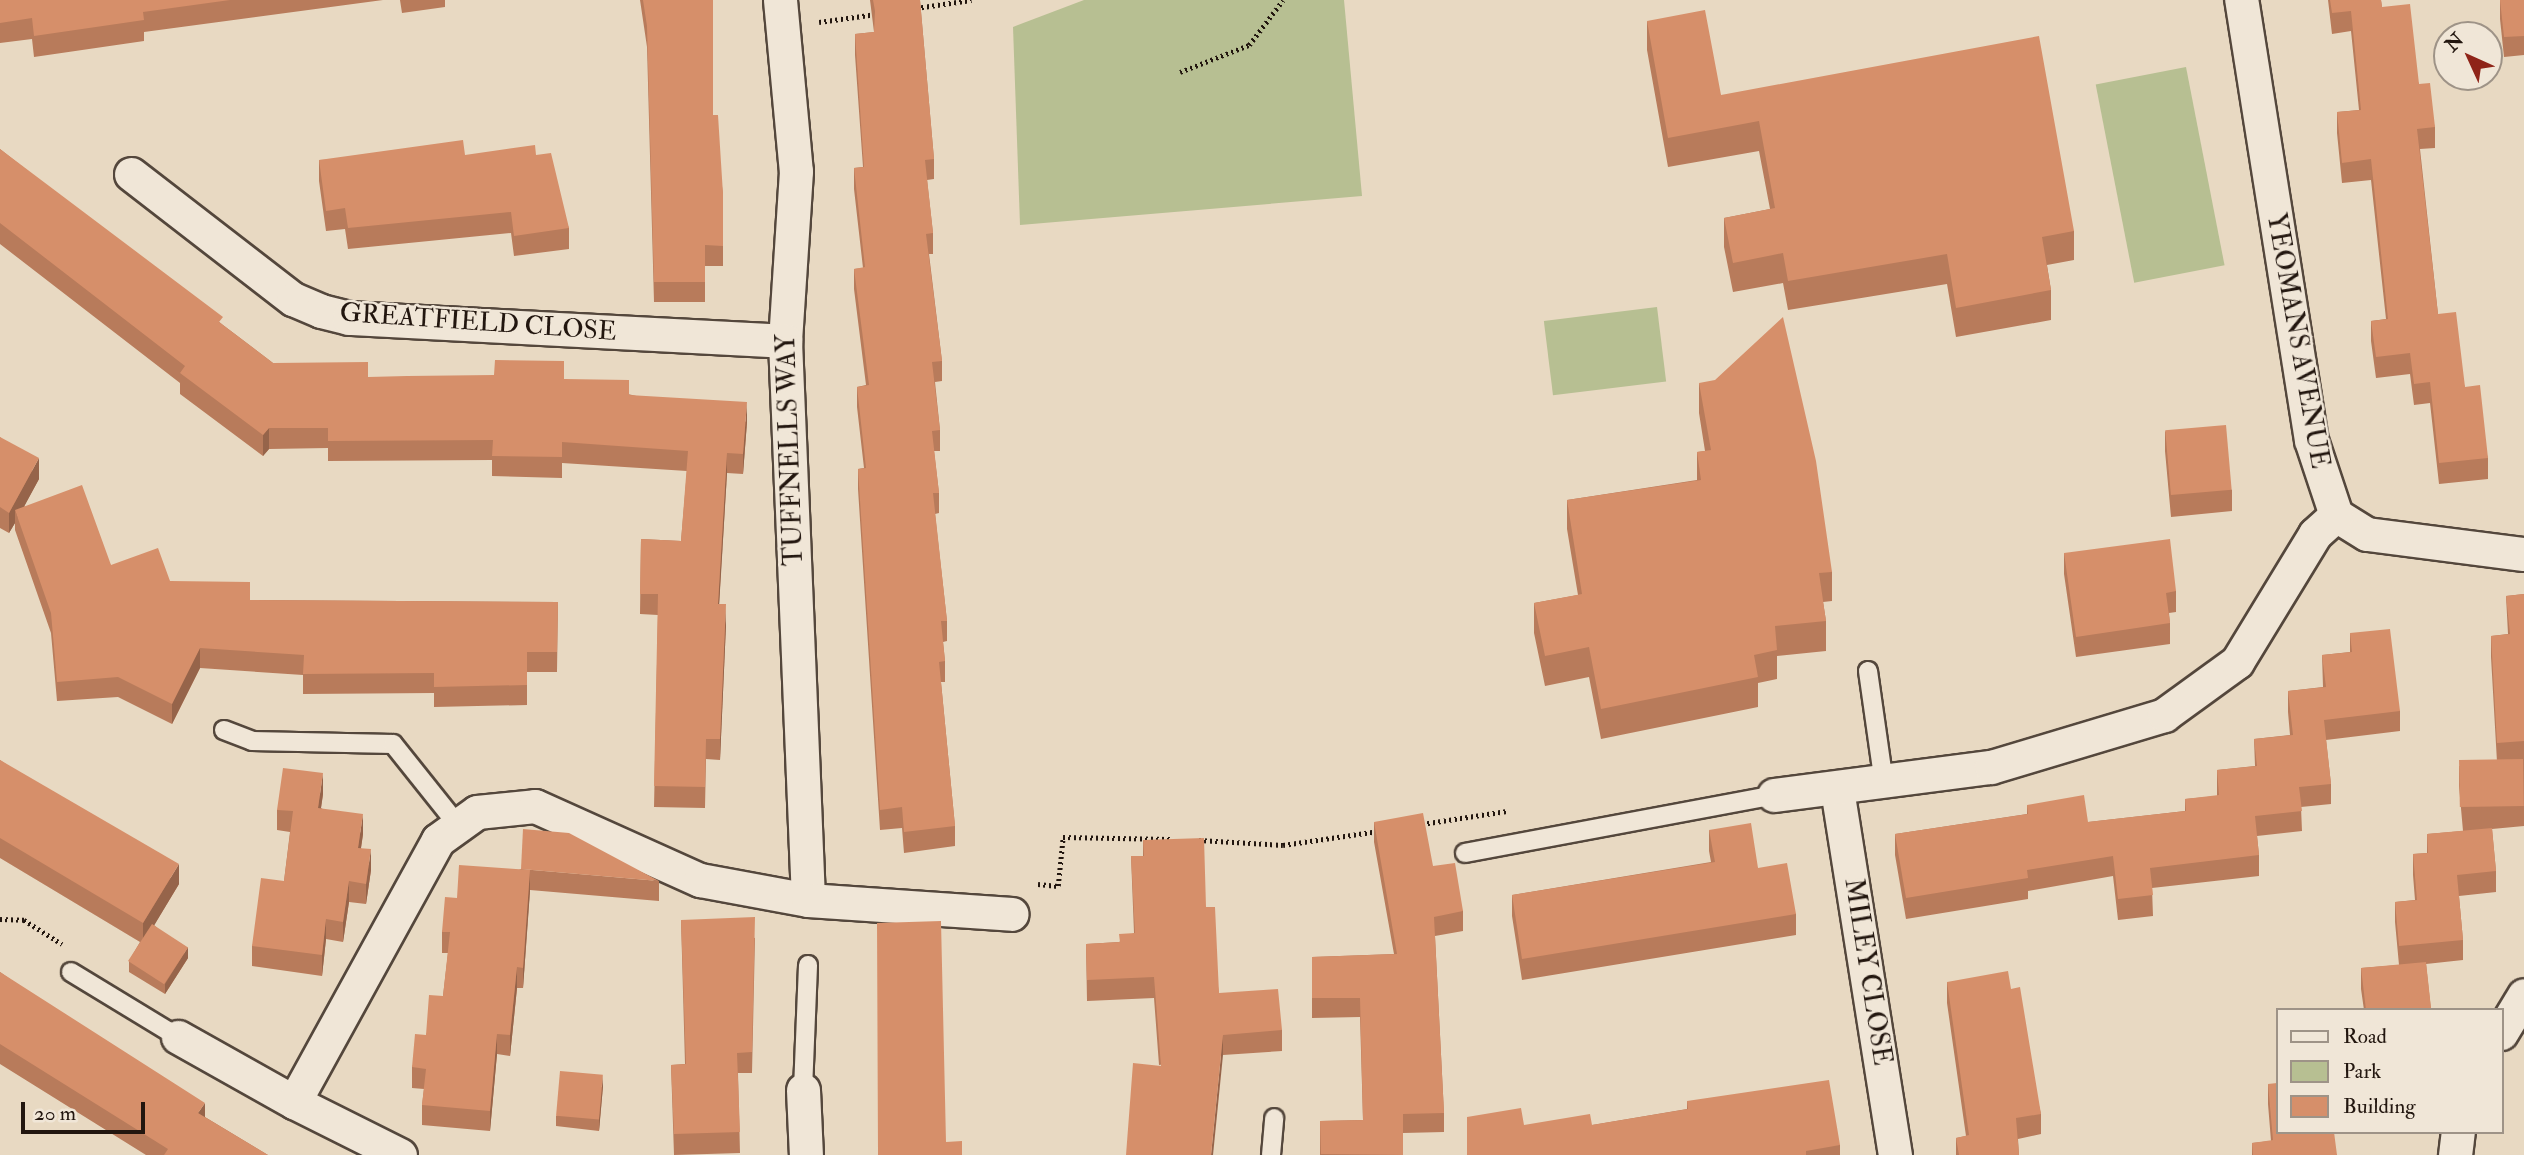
<!DOCTYPE html>
<html>
<head>
<meta charset="utf-8">
<style>
  body { margin:0 }
  #map { position:relative; width:2524px; height:1155px; overflow:hidden; background:#e8d9c2; font-family:"IM FELL Double Pica",serif }
  div>[style] { position:absolute }
  .green>* { inset:0; background:#b7bf92; transform-origin:0 0 }
  .path>* { height:4.5px; margin-top:-2.25px; transform-origin:0; background:repeating-linear-gradient(90deg,#22160f 0 2px,transparent 0 5.5px) }
  .roads { filter:drop-shadow(2px 0 #54473c) drop-shadow(-2px 0 #54473c) drop-shadow(0 2px #54473c) drop-shadow(0 -2px #54473c) }
  .lane>* { height:18px; margin:-9px; padding:0 9px; transform-origin:9px; border-radius:9px; background:#f0e6d7 }
  .street>* { height:33px; margin:-16.5px; padding:0 16.5px; transform-origin:16.5px; border-radius:16.5px; background:#f0e6d7 }
  .wall>* { inset:0; background:#b87b5b }
  .shaded-wall>* { inset:0; background:#96644a }
  .building>* { inset:0; background:#d68f6a; transform-origin:0 0 }
  span { translate:-50% -50%; white-space:nowrap; text-align:center; line-height:1.15; -webkit-text-stroke:5px #f0e6d7; paint-order:stroke }
  .street-label { font-size:26px; color:#22160f }
  .legend { position:absolute; left:2276px; top:1008px; width:228px; height:126px; box-sizing:border-box; background:#f0e6d7; border:2px solid #9e9387; margin:0; padding:9px 12px; list-style:none; font-size:21px; color:#22160f }
  .legend li { display:flex; align-items:center; gap:14px; height:35px }
  .legend b { width:35px; border:2px solid #9e9387 }
  .north { position:absolute; left:2433px; top:21px; width:70px; height:70px; box-sizing:border-box; background:#f0e6d7; border:2px solid #9e9387; border-radius:50%; rotate:315deg; font-size:19px; font-weight:700; line-height:28px; text-align:center; color:#22160f }
  .north::after { content:''; display:block; margin:auto; width:24px; height:32px; background:#8f2418; clip-path:polygon(50% 0,100% 100%,50% 72%,0 100%) }
  .scale { position:absolute; left:21px; top:1102px; width:124px; height:32px; box-sizing:border-box; border:4px solid #22160f; border-top:0; padding-left:9px; font-size:21px; line-height:24px; white-space:nowrap; color:#22160f; -webkit-text-stroke:5px #f0e6d7; paint-order:stroke }
</style>
</head>
<body>
<div id="map">
  <div class="green">
    <div style="clip-path:polygon(1084px 0,1344px 0,1362px 196px,1020px 225px,1013px 27px)"></div>
    <div style="left:2186px;top:67px;width:202px;height:92px;rotate:79deg"></div>
    <div style="left:1657px;top:307px;width:75px;height:114px;rotate:83deg"></div>
  </div>
  <div class="path">
    <div style="left:916px;top:8px;width:56px;rotate:-8.3deg"></div>
    <div style="left:819px;top:22px;width:58px;rotate:-8deg"></div>
    <div style="left:1180px;top:72px;width:74px;rotate:-21.4deg"></div>
    <div style="left:1249px;top:45px;width:56px;rotate:-52.9deg"></div>
    <div style="left:1422px;top:824px;width:86px;rotate:-8.7deg"></div>
    <div style="left:1199px;top:840px;width:84px;rotate:3.4deg"></div>
    <div style="left:1283px;top:845px;width:97px;rotate:-8.3deg"></div>
    <div style="left:1038px;top:884px;width:20px;rotate:6deg"></div>
    <div style="left:1058px;top:886px;width:49px;rotate:-84.2deg"></div>
    <div style="left:1063px;top:837px;width:107px;rotate:1.1deg"></div>
    <div style="left:0;top:919px;width:24px;rotate:2deg"></div>
    <div style="left:24px;top:920px;width:45px;rotate:32.3deg"></div>
  </div>
  <div class="roads">
    <div class="lane">
      <div style="left:1868px;top:671px;width:114px;rotate:81.9deg"></div>
      <div style="left:224px;top:730px;width:30px;rotate:21deg"></div>
      <div style="left:252px;top:741px;width:141px;rotate:1.2deg"></div>
      <div style="left:393px;top:744px;width:101px;rotate:51.4deg"></div>
      <div style="left:1465px;top:853px;width:314px;rotate:-10.6deg"></div>
      <div style="left:71px;top:972px;width:125px;rotate:31.3deg"></div>
      <div style="left:803px;top:1090px;width:125px;rotate:-87.7deg"></div>
      <div style="left:1271px;top:1155px;width:37px;rotate:-85deg"></div>
    </div>
    <div class="street">
      <div style="left:780px;top:0;width:172px;rotate:84.7deg"></div>
      <div style="left:796px;top:171px;width:170px;rotate:93.7deg"></div>
      <div style="left:785px;top:341px;width:559px;rotate:87.64deg"></div>
      <div style="left:131px;top:174px;width:205px;rotate:37.7deg"></div>
      <div style="left:293px;top:299px;width:30px;rotate:23deg"></div>
      <div style="left:321px;top:311px;width:29px;rotate:14deg"></div>
      <div style="left:349px;top:318px;width:437px;rotate:3deg"></div>
      <div style="left:2336px;top:515px;width:36px;rotate:32deg"></div>
      <div style="left:2367px;top:534px;width:158px;rotate:7.3deg"></div>
      <div style="left:1837px;top:789px;width:371px;rotate:81deg"></div>
      <div style="left:1774px;top:795px;width:219px;rotate:-7.4deg"></div>
      <div style="left:1991px;top:767px;width:181px;rotate:-16.7deg"></div>
      <div style="left:2164px;top:715px;width:90px;rotate:-36deg"></div>
      <div style="left:2237px;top:662px;width:150px;rotate:-58.6deg"></div>
      <div style="left:2315px;top:534px;width:28px;rotate:-42deg"></div>
      <div style="left:2336px;top:515px;width:79px;rotate:-108.4deg"></div>
      <div style="left:2311px;top:440px;width:446px;rotate:-99deg"></div>
      <div style="left:2501px;top:1033px;width:44px;rotate:-58.8deg"></div>
      <div style="left:178px;top:1037px;width:133px;rotate:29.3deg"></div>
      <div style="left:803px;top:1090px;width:65px;rotate:87.4deg"></div>
      <div style="left:400px;top:1155px;width:119px;rotate:-153.4deg"></div>
      <div style="left:294px;top:1102px;width:299px;rotate:-61.2deg"></div>
      <div style="left:438px;top:840px;width:48px;rotate:-35.7deg"></div>
      <div style="left:477px;top:812px;width:58px;rotate:-5.9deg"></div>
      <div style="left:535px;top:806px;width:181px;rotate:24.2deg"></div>
      <div style="left:700px;top:880px;width:110px;rotate:10.5deg"></div>
      <div style="left:808px;top:900px;width:204px;rotate:3.9deg"></div>
      <div style="left:2455px;top:1155px;width:23px;rotate:-83deg"></div>
    </div>
  </div>
  <div class="wall">
    <div style="clip-path:polygon(0 0,383px 0,144px 32px,144px 41px,34px 57px,32px 39px,0 43px)"></div>
    <div style="clip-path:polygon(400px 0,445px 0,445px 7px,402px 13px)"></div>
    <div style="clip-path:polygon(640px 0,713px 0,713px 115px,723px 194px,723px 266px,705px 266px,705px 302px,654px 302px,647px 47px)"></div>
    <div style="clip-path:polygon(870px 0,920px 0,934px 159px,934px 179px,927px 180px,933px 233px,933px 254px,929px 254px,942px 361px,942px 381px,935px 382px,940px 430px,940px 451px,934px 451px,939px 493px,939px 513px,935px 514px,947px 621px,947px 641px,943px 642px,945px 661px,945px 682px,941px 682px,955px 826px,955px 846px,904px 853px,902px 828px,880px 830px,858px 489px,858px 469px,864px 468px,857px 407px,857px 387px,866px 385px,854px 289px,854px 269px,863px 268px,854px 189px,854px 168px,863px 167px,855px 55px,855px 34px,874px 32px)"></div>
    <div style="clip-path:polygon(2328px 0,2381px 0,2382px 7px,2419px 84px,2435px 127px,2435px 148px,2420px 149px,2438px 314px,2465px 387px,2488px 458px,2488px 479px,2439px 484px,2430px 403px,2414px 405px,2410px 374px,2376px 378px,2371px 341px,2371px 321px,2386px 319px,2371px 180px,2342px 183px,2337px 133px,2337px 112px,2359px 110px,2351px 31px,2332px 34px)"></div>
    <div style="clip-path:polygon(2500px 0,2524px 0,2524px 55px,2504px 57px,2500px 19px)"></div>
    <div style="clip-path:polygon(1647px 21px,1721px 95px,2074px 231px,2074px 260px,2047px 265px,2051px 290px,2051px 320px,1956px 337px,1947px 284px,1788px 310px,1783px 283px,1733px 292px,1724px 247px,1724px 218px,1770px 209px,1759px 151px,1668px 167px,1647px 50px)"></div>
    <div style="clip-path:polygon(0 149px,223px 325px,273px 363px,368px 377px,564px 379px,747px 422px,743px 474px,727px 473px,719px 604px,726px 625px,720px 760px,706px 759px,705px 808px,654px 807px,658px 615px,640px 614px,641px 539px,681px 541px,687px 471px,562px 463px,562px 478px,492px 476px,492px 460px,328px 461px,328px 448px,269px 449px,263px 456px,180px 394px,180px 383px,0 244px)"></div>
    <div style="clip-path:polygon(465px 155px,536px 155px,569px 228px,569px 249px,514px 256px,511px 233px,348px 249px,345px 229px,326px 231px,319px 181px,319px 160px)"></div>
    <div style="clip-path:polygon(1699px 383px,1832px 572px,1832px 601px,1823px 602px,1826px 621px,1826px 651px,1777px 656px,1777px 679px,1758px 683px,1758px 707px,1601px 739px,1589px 677px,1545px 686px,1534px 633px,1534px 603px,1578px 595px,1567px 529px,1567px 500px,1697px 480px,1697px 452px,1705px 451px,1699px 413px)"></div>
    <div style="clip-path:polygon(2165px 431px,2232px 490px,2232px 511px,2171px 517px,2165px 451px)"></div>
    <div style="clip-path:polygon(0 437px,39px 479px,24px 506px,111px 565px,170px 581px,250px 600px,558px 602px,557px 672px,527px 672px,527px 705px,434px 707px,434px 693px,303px 694px,303px 675px,200px 668px,172px 724px,118px 697px,57px 701px,51px 633px,15px 530px,15px 523px,9px 533px,0 528px)"></div>
    <div style="clip-path:polygon(2064px 553px,2176px 591px,2176px 612px,2169px 613px,2170px 623px,2170px 644px,2076px 657px,2064px 574px)"></div>
    <div style="clip-path:polygon(2524px 594px,2524px 826px,2492px 829px,2496px 871px,2496px 892px,2459px 896px,2463px 940px,2463px 960px,2426px 964px,2431px 1010px,2364px 1010px,2361px 989px,2361px 968px,2399px 965px,2395px 922px,2395px 902px,2415px 900px,2413px 875px,2413px 854px,2427px 853px,2427px 834px,2463px 831px,2459px 786px,2459px 766px,2497px 762px,2491px 657px,2491px 636px,2508px 634px,2506px 596px)"></div>
    <div style="clip-path:polygon(2350px 633px,2400px 711px,2400px 731px,2326px 740px,2331px 784px,2331px 804px,2301px 807px,2302px 831px,2257px 836px,2259px 855px,2259px 876px,2152px 888px,2153px 916px,2118px 920px,2113px 876px,2028px 891px,2028px 899px,1906px 919px,1895px 855px,1895px 834px,2027px 814px,2027px 805px,2088px 822px,2185px 811px,2185px 799px,2217px 796px,2217px 770px,2255px 766px,2254px 739px,2290px 735px,2288px 712px,2288px 691px,2323px 687px,2322px 655px,2350px 652px)"></div>
    <div style="clip-path:polygon(0 760px,179px 884px,154px 925px,188px 958px,165px 994px,129px 972px,129px 961px,140px 942px,0 858px)"></div>
    <div style="clip-path:polygon(323px 794px,321px 808px,363px 834px,361px 848px,371px 870px,366px 904px,349px 902px,343px 942px,326px 939px,322px 976px,252px 966px,252px 946px,284px 881px,290px 832px,277px 830px,277px 810px)"></div>
    <div style="clip-path:polygon(1374px 822px,1433px 866px,1463px 911px,1463px 931px,1435px 936px,1444px 1113px,1444px 1132px,1403px 1133px,1403px 1155px,1320px 1155px,1320px 1121px,1363px 1120px,1360px 1017px,1312px 1018px,1312px 957px,1394px 954px,1374px 842px)"></div>
    <div style="clip-path:polygon(1709px 830px,1758px 868px,1796px 914px,1796px 935px,1522px 980px,1512px 916px,1512px 895px,1711px 862px,1709px 851px)"></div>
    <div style="clip-path:polygon(1143px 840px,1206px 907px,1219px 993px,1282px 1030px,1282px 1051px,1223px 1055px,1159px 1065px,1154px 998px,1087px 1001px,1086px 944px,1119px 942px,1134px 933px,1131px 856px,1143px 856px)"></div>
    <div style="clip-path:polygon(521px 869px,659px 881px,659px 901px,530px 890px,523px 988px,517px 988px,510px 1056px,497px 1054px,490px 1131px,422px 1125px,422px 1105px,424px 1089px,412px 1088px,412px 1067px,443px 996px,448px 953px,442px 953px,442px 932px,457px 898px)"></div>
    <div style="clip-path:polygon(681px 920px,755px 938px,752px 1073px,738px 1073px,740px 1153px,674px 1155px,671px 1065px,685px 1064px)"></div>
    <div style="clip-path:polygon(0 972px,205px 1117px,268px 1155px,146px 1155px,0 1064px)"></div>
    <div style="clip-path:polygon(1947px 982px,2011px 989px,2041px 1114px,2041px 1134px,2018px 1139px,2019px 1155px,1956px 1155px,1956px 1138px,1966px 1136px,1947px 1003px)"></div>
    <div style="clip-path:polygon(2268px 1084px,2337px 1155px,2252px 1155px,2252px 1143px,2271px 1141px,2268px 1104px)"></div>
    <div style="clip-path:polygon(603px 1086px,599px 1131px,556px 1126px,556px 1116px)"></div>
    <div style="clip-path:polygon(1687px 1101px,1840px 1145px,1840px 1155px,1467px 1155px,1524px 1125px,1592px 1125px,1687px 1109px)"></div>
  </div>
  <div class="shaded-wall">
    <div style="clip-path:polygon(747px 402px,747px 422px,743px 474px,743px 454px)"></div>
    <div style="clip-path:polygon(269px 428px,269px 449px,263px 456px,263px 435px)"></div>
    <div style="clip-path:polygon(727px 453px,727px 473px,718px 624px,718px 604px)"></div>
    <div style="clip-path:polygon(39px 458px,39px 479px,18px 518px,15px 510px,15px 523px,9px 533px,9px 513px)"></div>
    <div style="clip-path:polygon(726px 604px,726px 625px,720px 760px,720px 739px)"></div>
    <div style="clip-path:polygon(200px 648px,200px 668px,172px 724px,172px 704px)"></div>
    <div style="clip-path:polygon(323px 773px,323px 794px,318px 828px,318px 808px)"></div>
    <div style="clip-path:polygon(363px 814px,363px 834px,358px 868px,358px 848px)"></div>
    <div style="clip-path:polygon(371px 849px,371px 870px,366px 904px,366px 884px)"></div>
    <div style="clip-path:polygon(179px 864px,179px 884px,143px 944px,143px 923px)"></div>
    <div style="clip-path:polygon(530px 870px,530px 891px,523px 988px,523px 968px)"></div>
    <div style="clip-path:polygon(349px 881px,349px 902px,343px 942px,343px 922px)"></div>
    <div style="clip-path:polygon(326px 919px,326px 939px,322px 976px,322px 955px)"></div>
    <div style="clip-path:polygon(188px 947px,188px 958px,165px 994px,165px 984px)"></div>
    <div style="clip-path:polygon(517px 967px,517px 988px,510px 1056px,510px 1035px)"></div>
    <div style="clip-path:polygon(497px 1034px,497px 1054px,490px 1131px,490px 1111px)"></div>
    <div style="clip-path:polygon(1223px 1035px,1223px 1055px,1213px 1155px,1211px 1155px)"></div>
    <div style="clip-path:polygon(603px 1075px,603px 1086px,599px 1131px,599px 1120px)"></div>
    <div style="clip-path:polygon(205px 1103px,205px 1123px,198px 1113px)"></div>
  </div>
  <div class="building">
    <div style="clip-path:polygon(0 0,230px 0,143px 12px,144px 20px,34px 36px,32px 18px,0 23px)"></div>
    <div style="clip-path:polygon(643px 0,713px 0,713px 115px,718px 115px,723px 194px,723px 246px,705px 245px,705px 282px,654px 282px,647px 26px)"></div>
    <div style="clip-path:polygon(873px 0,920px 0,934px 159px,925px 160px,933px 233px,926px 234px,942px 361px,932px 362px,940px 430px,932px 431px,939px 493px,933px 493px,947px 621px,941px 621px,945px 661px,939px 662px,955px 826px,904px 832px,902px 807px,880px 810px,858px 469px,866px 468px,857px 387px,869px 385px,854px 269px,865px 267px,854px 168px,864px 167px,855px 34px,874px 32px,875px 11px)"></div>
    <div style="clip-path:polygon(2330px 0,2381px 0,2382px 7px,2410px 4px,2419px 84px,2430px 83px,2435px 127px,2417px 129px,2438px 314px,2456px 312px,2465px 387px,2480px 385px,2488px 458px,2439px 463px,2430px 382px,2414px 384px,2410px 353px,2376px 357px,2371px 321px,2388px 319px,2371px 159px,2342px 163px,2337px 112px,2361px 110px,2351px 11px,2332px 13px)"></div>
    <div style="clip-path:polygon(2500px 0,2524px 0,2524px 36px,2504px 37px)"></div>
    <div style="clip-path:polygon(1705px 10px,1721px 95px,2039px 36px,2074px 231px,2042px 237px,2051px 290px,1956px 308px,1947px 254px,1788px 281px,1783px 253px,1733px 263px,1724px 218px,1775px 208px,1759px 121px,1668px 138px,1647px 21px)"></div>
    <div style="clip-path:polygon(463px 140px,465px 155px,535px 145px,536px 155px,551px 153px,569px 228px,514px 236px,511px 212px,348px 228px,345px 208px,326px 211px,319px 160px)"></div>
    <div style="clip-path:polygon(0 149px,223px 317px,219px 322px,273px 363px,368px 362px,368px 377px,407px 376px,494px 375px,495px 360px,564px 361px,564px 379px,629px 380px,629px 395px,747px 402px,743px 454px,727px 453px,718px 604px,726px 604px,720px 739px,706px 739px,705px 787px,654px 786px,658px 594px,640px 594px,641px 539px,681px 541px,688px 451px,562px 442px,562px 457px,492px 456px,493px 440px,328px 441px,328px 428px,269px 428px,263px 435px,180px 373px,185px 366px,0 223px)"></div>
    <div style="clip-path:polygon(1783px 317px,1816px 461px,1832px 572px,1819px 573px,1826px 621px,1775px 626px,1777px 650px,1754px 655px,1758px 677px,1601px 709px,1589px 647px,1545px 656px,1534px 603px,1582px 594px,1567px 500px,1701px 480px,1697px 452px,1711px 450px,1699px 383px,1715px 380px)"></div>
    <div style="left:2226px;top:425px;width:65px;height:61px;rotate:85deg"></div>
    <div style="clip-path:polygon(0 437px,39px 458px,9px 513px,0 507px)"></div>
    <div style="clip-path:polygon(82px 485px,111px 565px,158px 548px,170px 581px,250px 582px,250px 600px,558px 602px,557px 652px,527px 652px,527px 685px,434px 687px,434px 673px,303px 674px,304px 655px,200px 648px,172px 704px,118px 677px,57px 682px,51px 613px,15px 510px)"></div>
    <div style="clip-path:polygon(2170px 539px,2176px 591px,2166px 593px,2170px 623px,2076px 637px,2064px 553px)"></div>
    <div style="clip-path:polygon(2524px 594px,2524px 741px,2497px 743px,2491px 636px,2510px 634px,2506px 596px)"></div>
    <div style="clip-path:polygon(2390px 629px,2400px 711px,2324px 720px,2331px 784px,2299px 787px,2302px 811px,2255px 816px,2259px 855px,2150px 868px,2153px 895px,2118px 899px,2113px 856px,2027px 870px,2028px 878px,1906px 898px,1895px 834px,2028px 814px,2027px 805px,2084px 795px,2088px 822px,2186px 811px,2185px 799px,2219px 795px,2217px 770px,2257px 766px,2254px 739px,2293px 735px,2288px 691px,2326px 687px,2322px 655px,2352px 652px,2350px 633px)"></div>
    <div style="left:2523px;top:759px;width:47px;height:64px;rotate:89deg"></div>
    <div style="clip-path:polygon(0 760px,179px 864px,143px 923px,0 838px)"></div>
    <div style="clip-path:polygon(283px 768px,323px 773px,318px 808px,363px 814px,358px 848px,371px 849px,366px 884px,349px 881px,343px 922px,326px 919px,322px 955px,252px 946px,261px 878px,284px 881px,293px 811px,277px 810px)"></div>
    <div style="clip-path:polygon(1423px 813px,1433px 866px,1455px 863px,1463px 911px,1434px 917px,1444px 1113px,1403px 1114px,1403px 1155px,1321px 1154px,1320px 1121px,1363px 1120px,1360px 998px,1312px 998px,1312px 957px,1397px 954px,1374px 822px)"></div>
    <div style="clip-path:polygon(1751px 823px,1758px 868px,1787px 863px,1796px 914px,1522px 959px,1512px 895px,1715px 862px,1709px 830px)"></div>
    <div style="clip-path:polygon(2492px 828px,2496px 871px,2457px 875px,2463px 940px,2399px 946px,2395px 902px,2417px 900px,2413px 854px,2428px 853px,2427px 834px)"></div>
    <div style="clip-path:polygon(523px 829px,569px 833px,659px 881px,521px 869px)"></div>
    <div style="clip-path:polygon(1204px 838px,1206px 907px,1215px 907px,1219px 993px,1278px 989px,1282px 1030px,1223px 1035px,1211px 1155px,1126px 1155px,1133px 1063px,1161px 1066px,1154px 977px,1087px 980px,1086px 944px,1120px 942px,1119px 934px,1135px 933px,1131px 856px,1144px 856px,1143px 840px)"></div>
    <div style="clip-path:polygon(459px 865px,530px 870px,523px 968px,517px 967px,510px 1035px,497px 1034px,490px 1111px,422px 1105px,426px 1069px,412px 1067px,415px 1034px,426px 1035px,429px 995px,443px 996px,450px 932px,442px 932px,445px 897px,457px 898px)"></div>
    <div style="clip-path:polygon(755px 917px,752px 1052px,737px 1053px,740px 1132px,674px 1134px,671px 1065px,686px 1064px,681px 920px)"></div>
    <div style="clip-path:polygon(941px 921px,946px 1142px,962px 1141px,962px 1155px,878px 1155px,877px 923px)"></div>
    <div style="left:152px;top:924px;width:43px;height:44px;rotate:33deg"></div>
    <div style="clip-path:polygon(2426px 962px,2431px 1008px,2418px 1010px,2366px 1010px,2361px 968px)"></div>
    <div style="clip-path:polygon(2008px 971px,2011px 989px,2020px 987px,2041px 1114px,2016px 1118px,2019px 1155px,1959px 1155px,1956px 1138px,1969px 1135px,1947px 982px)"></div>
    <div style="clip-path:polygon(0 972px,205px 1103px,198px 1113px,268px 1155px,164px 1155px,168px 1149px,0 1044px)"></div>
    <div style="left:560px;top:1071px;width:43px;height:45px;rotate:5deg"></div>
    <div style="clip-path:polygon(1829px 1080px,1840px 1145px,1806px 1151px,1806px 1155px,1467px 1155px,1467px 1117px,1521px 1108px,1524px 1125px,1590px 1114px,1592px 1125px,1688px 1109px,1687px 1101px)"></div>
    <div style="clip-path:polygon(2277px 1083px,2277px 1132px,2334px 1132px,2337px 1155px,2253px 1155px,2252px 1143px,2273px 1140px,2268px 1084px)"></div>
  </div>
  <div class="street-label">
    <span style="left:478px;top:323px;rotate:4deg">GREATFIELD CLOSE</span>
    <span style="left:2297px;top:341px;rotate:80deg">YEOMANS AVENUE</span>
    <span style="left:791px;top:450px;rotate:-92deg">TUFFNELLS WAY</span>
    <span style="left:1867px;top:972px;rotate:81deg">MILEY CLOSE</span>
  </div>
  <ul class="legend">
  <li><b style="height:9px;background:#f0e6d7"></b>Road</li>
  <li><b style="height:19px;background:#b7bf92"></b>Park</li>
  <li><b style="height:19px;background:#d68f6a"></b>Building</li>
  </ul>
  <div class="north">N</div>
  <div class="scale">20 m</div>
</div>
</body>
</html>
